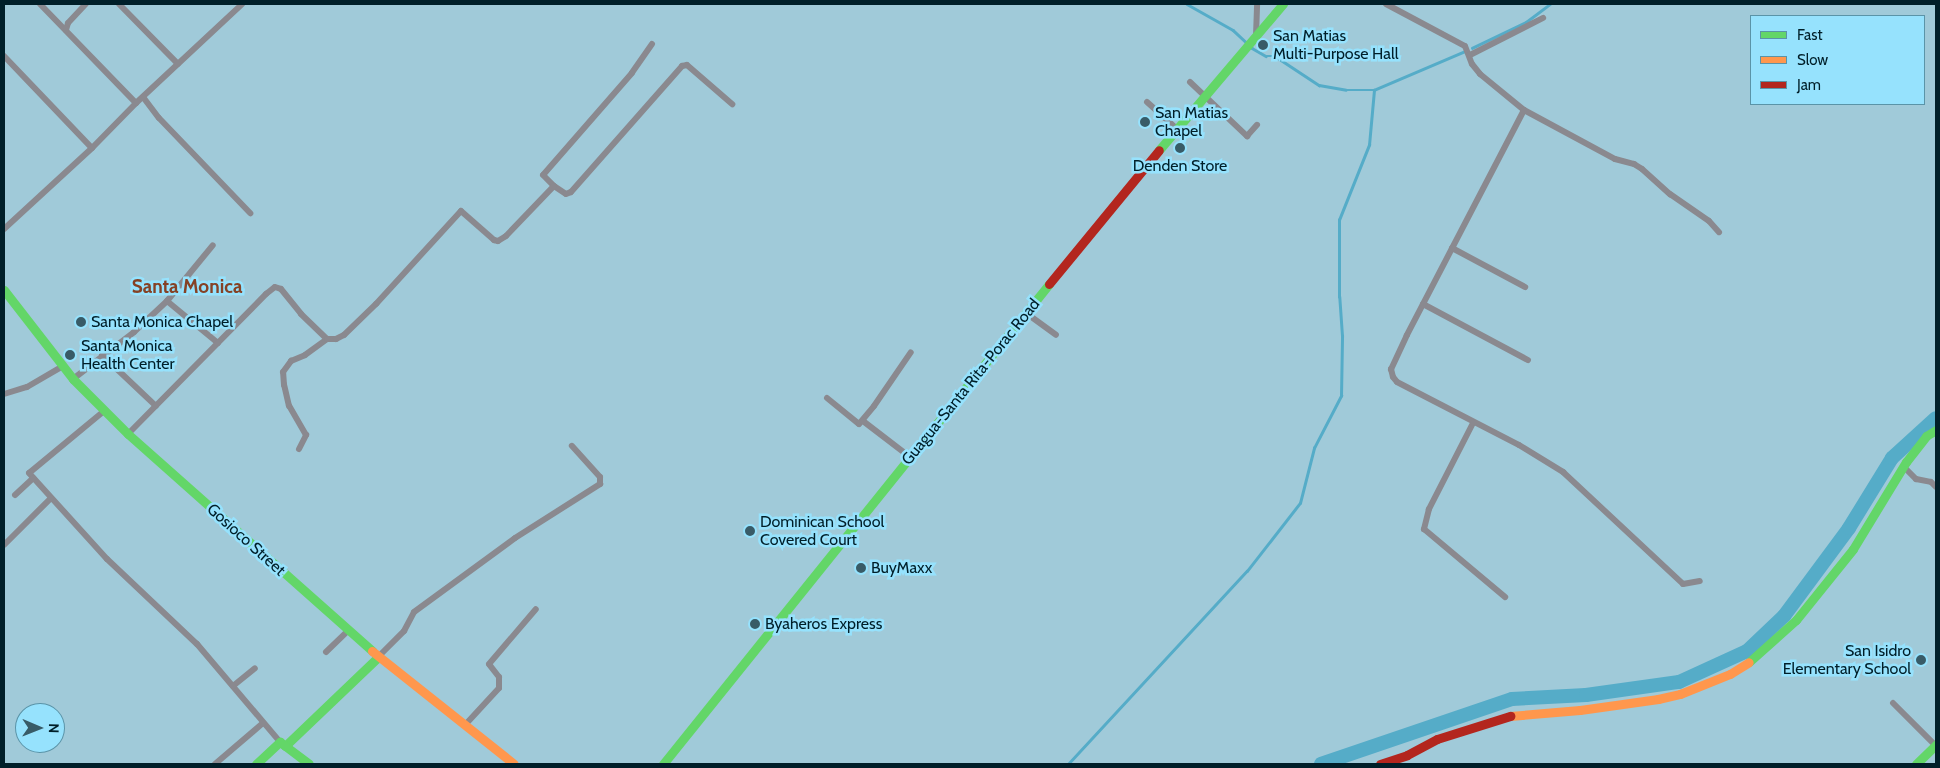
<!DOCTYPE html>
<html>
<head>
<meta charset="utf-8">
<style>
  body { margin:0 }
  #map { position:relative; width:1940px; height:768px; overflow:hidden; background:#a0cad9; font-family:Cabin,sans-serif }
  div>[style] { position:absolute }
  .stream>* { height:2.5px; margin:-1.25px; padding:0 1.25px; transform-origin:1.25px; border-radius:1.25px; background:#55acc8 }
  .river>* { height:14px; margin:-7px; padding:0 7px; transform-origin:7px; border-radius:7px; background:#55acc8 }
  .street>* { height:6px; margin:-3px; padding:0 3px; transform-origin:3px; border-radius:3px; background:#8a898f }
  .fast>* { height:9px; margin:-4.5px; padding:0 4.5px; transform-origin:4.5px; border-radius:4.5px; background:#63d668 }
  .slow>* { height:9px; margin:-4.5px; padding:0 4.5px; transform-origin:4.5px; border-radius:4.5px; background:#ff974d }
  .jam>* { height:9px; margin:-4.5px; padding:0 4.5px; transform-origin:4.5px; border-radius:4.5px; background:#b3261e }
  .dots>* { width:14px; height:14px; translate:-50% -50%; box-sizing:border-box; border:2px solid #96e2fd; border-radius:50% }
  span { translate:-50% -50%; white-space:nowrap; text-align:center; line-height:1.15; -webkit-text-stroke:5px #96e2fd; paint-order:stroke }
  .poi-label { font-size:16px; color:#001f29 }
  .left { translate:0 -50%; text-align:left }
  .right { translate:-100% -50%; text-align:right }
  .street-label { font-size:16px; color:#001f29 }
  .quarter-label { font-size:19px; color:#854226; font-weight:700 }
  .frame { position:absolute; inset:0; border:5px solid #001f29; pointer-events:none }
  .legend { position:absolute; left:1750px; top:15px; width:175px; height:90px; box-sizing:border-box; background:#96e2fd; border:1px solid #5a94a8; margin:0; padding:6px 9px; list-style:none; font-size:15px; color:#001f29 }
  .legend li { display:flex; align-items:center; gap:10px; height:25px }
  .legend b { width:25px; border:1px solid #5a94a8 }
  .north { position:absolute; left:15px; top:703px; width:50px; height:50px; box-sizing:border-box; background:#96e2fd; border:1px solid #5a94a8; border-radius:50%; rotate:91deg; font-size:14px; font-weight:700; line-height:20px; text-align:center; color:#001f29 }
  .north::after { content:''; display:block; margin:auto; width:18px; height:22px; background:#385b67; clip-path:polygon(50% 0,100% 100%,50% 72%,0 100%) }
</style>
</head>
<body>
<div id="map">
  <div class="stream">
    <div style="left:1187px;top:4px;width:53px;rotate:29.5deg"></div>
    <div style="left:1233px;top:30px;width:26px;rotate:43deg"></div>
    <div style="left:1252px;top:48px;width:16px;rotate:30deg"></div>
    <div style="left:1266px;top:56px;width:9px"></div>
    <div style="left:1275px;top:56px;width:53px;rotate:33.4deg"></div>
    <div style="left:1319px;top:85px;width:27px;rotate:10deg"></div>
    <div style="left:1346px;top:90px;width:28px"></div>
    <div style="left:1472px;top:48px;width:60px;rotate:-25.7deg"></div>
    <div style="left:1526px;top:22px;width:30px;rotate:-37deg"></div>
    <div style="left:1068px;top:764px;width:263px;rotate:-47.2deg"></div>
    <div style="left:1247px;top:571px;width:86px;rotate:-52.1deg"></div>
    <div style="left:1300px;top:503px;width:57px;rotate:-75.7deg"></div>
    <div style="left:1314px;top:448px;width:59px;rotate:-62.6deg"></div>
    <div style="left:1341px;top:396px;width:60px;rotate:-89deg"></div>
    <div style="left:1342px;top:336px;width:39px;rotate:-94deg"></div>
    <div style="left:1339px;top:297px;width:77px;rotate:-90deg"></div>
    <div style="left:1339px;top:220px;width:81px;rotate:-68.2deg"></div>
    <div style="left:1369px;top:145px;width:55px;rotate:-84.8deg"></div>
    <div style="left:1374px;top:90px;width:99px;rotate:-23.2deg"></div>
  </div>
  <div class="river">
    <div style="left:1321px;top:764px;width:202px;rotate:-18.8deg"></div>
    <div style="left:1512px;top:699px;width:74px;rotate:-3.1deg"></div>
    <div style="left:1586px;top:695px;width:94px;rotate:-8deg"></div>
    <div style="left:1679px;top:682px;width:75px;rotate:-24.5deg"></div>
    <div style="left:1747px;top:651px;width:51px;rotate:-43.4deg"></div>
    <div style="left:1784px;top:616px;width:109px;rotate:-53.5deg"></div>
    <div style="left:1849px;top:528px;width:82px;rotate:-58.4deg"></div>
    <div style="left:1892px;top:458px;width:59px;rotate:-42.3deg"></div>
  </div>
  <div class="street">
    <div style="left:40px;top:4px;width:138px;rotate:45.9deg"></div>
    <div style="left:119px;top:4px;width:84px;rotate:45.5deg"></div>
    <div style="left:1386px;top:4px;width:89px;rotate:28deg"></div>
    <div style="left:1465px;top:46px;width:19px;rotate:69deg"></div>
    <div style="left:1472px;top:64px;width:13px;rotate:51deg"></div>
    <div style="left:1480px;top:74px;width:57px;rotate:39.3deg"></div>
    <div style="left:1524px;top:110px;width:103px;rotate:28.3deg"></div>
    <div style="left:1615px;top:159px;width:20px;rotate:15deg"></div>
    <div style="left:1634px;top:164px;width:9px;rotate:32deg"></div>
    <div style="left:1642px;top:169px;width:38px;rotate:42deg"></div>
    <div style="left:1670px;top:194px;width:47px;rotate:34.7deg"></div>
    <div style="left:1709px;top:221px;width:15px;rotate:48deg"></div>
    <div style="left:66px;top:30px;width:7px;rotate:-74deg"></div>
    <div style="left:68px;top:23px;width:26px;rotate:-47deg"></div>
    <div style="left:1256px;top:36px;width:32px;rotate:-88deg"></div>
    <div style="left:652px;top:44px;width:35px;rotate:125deg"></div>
    <div style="left:632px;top:73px;width:135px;rotate:131.1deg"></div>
    <div style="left:543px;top:175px;width:16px;rotate:45deg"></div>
    <div style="left:554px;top:186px;width:14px;rotate:34deg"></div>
    <div style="left:566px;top:194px;width:5px;rotate:-22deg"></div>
    <div style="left:571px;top:192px;width:168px;rotate:-48.6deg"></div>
    <div style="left:682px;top:66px;width:5px;rotate:-11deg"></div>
    <div style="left:687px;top:65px;width:60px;rotate:40.9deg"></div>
    <div style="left:1470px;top:55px;width:82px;rotate:-26.9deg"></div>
    <div style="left:4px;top:56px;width:127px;rotate:46.3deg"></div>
    <div style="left:1190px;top:82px;width:79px;rotate:43.5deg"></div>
    <div style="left:1247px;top:136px;width:15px;rotate:-48deg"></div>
    <div style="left:143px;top:97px;width:26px;rotate:53deg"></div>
    <div style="left:159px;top:118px;width:132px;rotate:46.2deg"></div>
    <div style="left:1147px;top:102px;width:40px;rotate:42deg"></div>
    <div style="left:1524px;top:110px;width:254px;rotate:117.5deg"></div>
    <div style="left:1407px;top:335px;width:38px;rotate:115deg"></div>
    <div style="left:1391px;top:369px;width:8px;rotate:76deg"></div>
    <div style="left:1393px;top:377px;width:6px;rotate:51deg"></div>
    <div style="left:1397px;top:382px;width:137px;rotate:27.3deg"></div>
    <div style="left:1519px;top:445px;width:52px;rotate:31.5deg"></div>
    <div style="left:1563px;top:472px;width:164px;rotate:43deg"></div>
    <div style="left:1683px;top:584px;width:17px;rotate:-10deg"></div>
    <div style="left:4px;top:229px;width:120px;rotate:-42.6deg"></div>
    <div style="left:92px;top:148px;width:63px;rotate:-45.6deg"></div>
    <div style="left:136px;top:103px;width:145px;rotate:-43deg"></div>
    <div style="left:1452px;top:248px;width:83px;rotate:28.1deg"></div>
    <div style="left:167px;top:301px;width:72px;rotate:-50.6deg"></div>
    <div style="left:1423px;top:304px;width:119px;rotate:28.1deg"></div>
    <div style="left:1026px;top:313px;width:37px;rotate:36deg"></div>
    <div style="left:102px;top:355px;width:74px;rotate:43.4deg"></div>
    <div style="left:73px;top:379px;width:77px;rotate:-37.6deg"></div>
    <div style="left:134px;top:332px;width:45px;rotate:-43.2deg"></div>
    <div style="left:167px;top:301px;width:66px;rotate:39.5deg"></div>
    <div style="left:4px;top:394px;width:24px;rotate:-17deg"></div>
    <div style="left:27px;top:387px;width:42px;rotate:-30.3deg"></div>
    <div style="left:827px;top:398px;width:41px;rotate:39.1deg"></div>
    <div style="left:859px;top:424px;width:23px;rotate:-50deg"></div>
    <div style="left:874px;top:406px;width:65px;rotate:-55.6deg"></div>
    <div style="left:104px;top:411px;width:97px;rotate:140.4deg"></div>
    <div style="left:29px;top:473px;width:116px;rotate:47.8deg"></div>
    <div style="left:107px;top:559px;width:124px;rotate:43.4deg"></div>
    <div style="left:197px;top:644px;width:128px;rotate:49.7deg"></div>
    <div style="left:863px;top:421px;width:59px;rotate:37.5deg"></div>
    <div style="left:1473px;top:423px;width:97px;rotate:117.1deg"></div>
    <div style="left:1429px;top:509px;width:21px;rotate:104deg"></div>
    <div style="left:1424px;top:529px;width:106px;rotate:40deg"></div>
    <div style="left:128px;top:434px;width:197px;rotate:-45.4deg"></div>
    <div style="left:266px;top:294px;width:11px;rotate:-38deg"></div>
    <div style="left:275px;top:287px;width:6px;rotate:18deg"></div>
    <div style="left:281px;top:289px;width:32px;rotate:51deg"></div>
    <div style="left:301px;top:314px;width:36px;rotate:44deg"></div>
    <div style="left:299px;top:449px;width:16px;rotate:-63deg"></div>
    <div style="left:306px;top:435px;width:34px;rotate:-120deg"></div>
    <div style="left:289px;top:406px;width:22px;rotate:-103deg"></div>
    <div style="left:284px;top:385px;width:13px;rotate:-94deg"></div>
    <div style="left:283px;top:372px;width:14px;rotate:-54deg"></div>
    <div style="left:291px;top:361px;width:15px;rotate:-23deg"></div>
    <div style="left:305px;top:355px;width:27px;rotate:-36deg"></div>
    <div style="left:327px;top:339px;width:9px"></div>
    <div style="left:336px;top:339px;width:9px;rotate:-27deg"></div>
    <div style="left:344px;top:335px;width:45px;rotate:-44.1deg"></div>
    <div style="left:376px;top:304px;width:126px;rotate:-47.6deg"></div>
    <div style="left:461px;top:211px;width:44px;rotate:41.3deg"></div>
    <div style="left:494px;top:240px;width:4px;rotate:14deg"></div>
    <div style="left:498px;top:241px;width:9px;rotate:-32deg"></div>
    <div style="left:506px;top:236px;width:69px;rotate:-46.2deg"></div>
    <div style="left:1904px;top:467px;width:17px;rotate:45deg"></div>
    <div style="left:1916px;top:479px;width:15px;rotate:11deg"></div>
    <div style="left:1931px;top:482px;width:7px;rotate:45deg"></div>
    <div style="left:15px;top:495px;width:25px;rotate:-43deg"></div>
    <div style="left:4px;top:545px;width:66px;rotate:-45deg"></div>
    <div style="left:326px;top:652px;width:30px;rotate:-44deg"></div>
    <div style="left:378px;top:657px;width:37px;rotate:-45deg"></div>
    <div style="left:404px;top:631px;width:21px;rotate:-62deg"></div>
    <div style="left:414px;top:612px;width:125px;rotate:-36.2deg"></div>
    <div style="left:515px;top:538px;width:101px;rotate:-32.4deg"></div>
    <div style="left:600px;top:484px;width:7px;rotate:-90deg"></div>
    <div style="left:600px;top:477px;width:42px;rotate:-132.1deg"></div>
    <div style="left:233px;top:686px;width:28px;rotate:-39deg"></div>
    <div style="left:1893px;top:703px;width:61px;rotate:45deg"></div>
    <div style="left:465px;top:725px;width:50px;rotate:-47.4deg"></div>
    <div style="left:499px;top:688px;width:11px;rotate:-90deg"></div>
    <div style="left:499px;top:677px;width:16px;rotate:-128deg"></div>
    <div style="left:489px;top:664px;width:72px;rotate:-49.5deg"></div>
    <div style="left:215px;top:764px;width:63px;rotate:-40.5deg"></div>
  </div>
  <div class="fast">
    <div style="left:1159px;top:150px;width:192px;rotate:-49.7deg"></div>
    <div style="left:4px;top:290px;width:113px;rotate:52.2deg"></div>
    <div style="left:73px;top:379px;width:78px;rotate:45deg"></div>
    <div style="left:128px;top:434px;width:327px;rotate:41.6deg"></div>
    <div style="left:1749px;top:662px;width:63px;rotate:-41.8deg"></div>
    <div style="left:1796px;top:620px;width:91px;rotate:-51.2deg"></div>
    <div style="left:1853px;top:549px;width:102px;rotate:-58.7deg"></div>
    <div style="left:1906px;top:462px;width:33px;rotate:-52deg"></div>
    <div style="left:1926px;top:436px;width:12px;rotate:-31deg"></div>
    <div style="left:285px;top:746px;width:129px;rotate:-43.7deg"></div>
    <div style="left:256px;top:764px;width:33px;rotate:-43deg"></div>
    <div style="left:280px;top:742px;width:36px;rotate:37deg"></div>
    <div style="left:663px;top:764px;width:616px;rotate:-51.19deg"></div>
    <div style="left:1916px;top:764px;width:28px;rotate:-44deg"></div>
  </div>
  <div class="slow">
    <div style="left:372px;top:651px;width:181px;rotate:38.5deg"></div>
    <div style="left:1510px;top:716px;width:70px;rotate:-4.9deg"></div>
    <div style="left:1580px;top:710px;width:79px;rotate:-8deg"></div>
    <div style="left:1658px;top:699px;width:23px;rotate:-13deg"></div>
    <div style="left:1680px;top:694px;width:54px;rotate:-21.8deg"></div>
    <div style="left:1730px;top:674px;width:22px;rotate:-32deg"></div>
  </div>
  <div class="jam">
    <div style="left:1049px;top:284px;width:173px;rotate:-50.6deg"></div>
    <div style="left:1380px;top:764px;width:28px;rotate:-18deg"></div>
    <div style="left:1407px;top:755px;width:34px;rotate:-28deg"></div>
    <div style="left:1437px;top:739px;width:77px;rotate:-17.5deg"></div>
  </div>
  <div class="dots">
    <div style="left:1263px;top:45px;background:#385b67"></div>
    <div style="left:1145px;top:122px;background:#385b67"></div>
    <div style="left:1180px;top:148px;background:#385b67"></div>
    <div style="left:81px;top:322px;background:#385b67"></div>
    <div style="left:70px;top:355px;background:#385b67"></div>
    <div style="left:750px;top:531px;background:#385b67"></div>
    <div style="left:861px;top:568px;background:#385b67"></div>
    <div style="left:755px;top:624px;background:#385b67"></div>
    <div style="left:1921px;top:660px;background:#385b67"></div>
  </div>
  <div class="poi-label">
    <span class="left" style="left:1273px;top:45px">San Matias<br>Multi-Purpose Hall</span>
    <span class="left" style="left:1155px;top:122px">San Matias<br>Chapel</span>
    <span style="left:1180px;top:166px">Denden Store</span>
    <span class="left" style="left:91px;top:322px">Santa Monica Chapel</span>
    <span class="left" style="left:81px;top:355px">Santa Monica<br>Health Center</span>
    <span class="left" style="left:760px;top:531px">Dominican School<br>Covered Court</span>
    <span class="left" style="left:871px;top:568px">BuyMaxx</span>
    <span class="left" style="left:765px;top:624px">Byaheros Express</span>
    <span class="right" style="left:1911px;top:660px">San Isidro<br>Elementary School</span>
  </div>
  <div class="street-label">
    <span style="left:971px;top:382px;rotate:-51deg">Guagua-Santa Rita-Porac Road</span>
    <span style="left:246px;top:540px;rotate:42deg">Gosioco Street</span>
  </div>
  <div class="quarter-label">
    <span style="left:187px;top:287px">Santa Monica</span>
  </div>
  <div class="frame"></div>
  <ul class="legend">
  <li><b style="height:6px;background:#63d668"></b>Fast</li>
  <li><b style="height:6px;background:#ff974d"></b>Slow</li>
  <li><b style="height:6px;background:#b3261e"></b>Jam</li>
  </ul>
  <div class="north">N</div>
</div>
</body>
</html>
